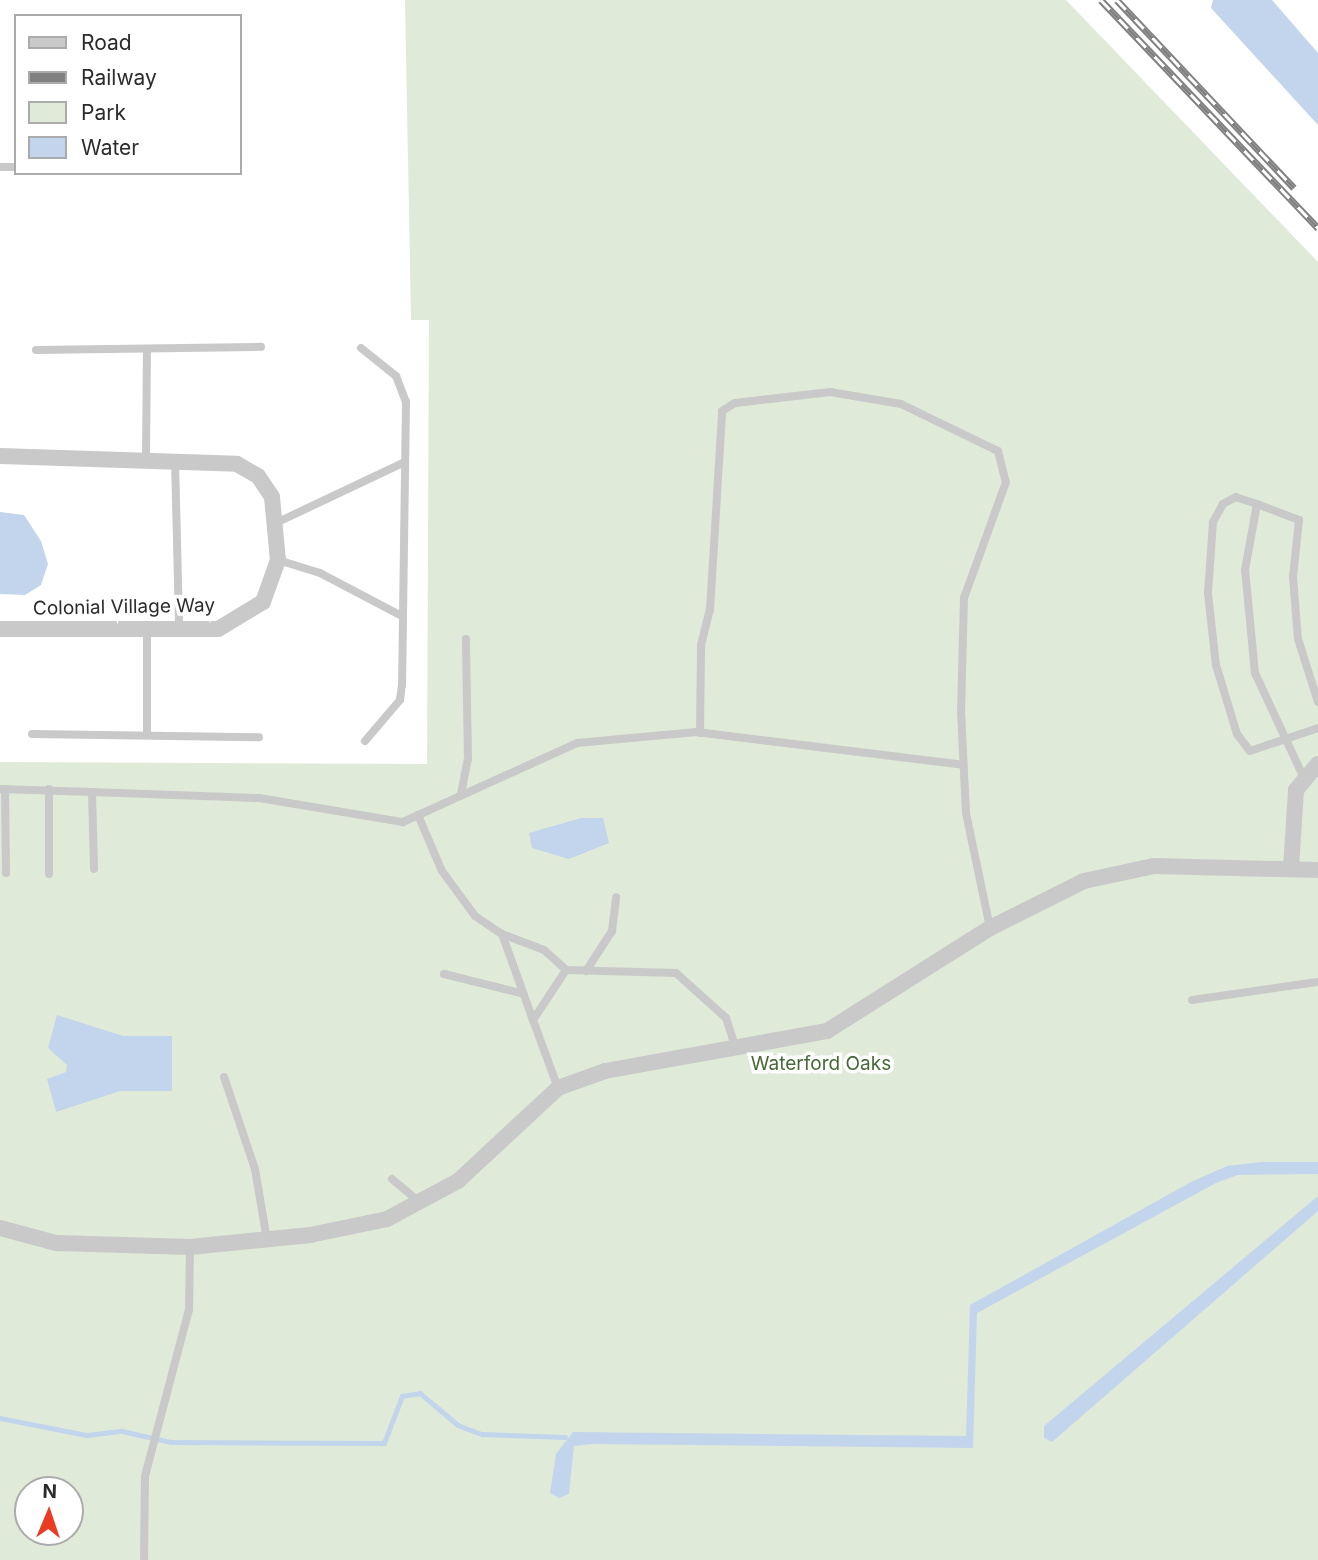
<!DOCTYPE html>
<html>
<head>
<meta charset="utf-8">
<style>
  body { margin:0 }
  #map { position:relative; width:1318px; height:1560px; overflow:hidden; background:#fff; font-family:Inter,sans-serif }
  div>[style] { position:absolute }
  .green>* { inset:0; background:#dfebd8 }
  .water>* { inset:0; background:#c3d5ec }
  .stream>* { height:4.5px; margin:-2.25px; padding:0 2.25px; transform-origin:2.25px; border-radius:2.25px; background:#c3d5ec }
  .lane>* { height:8px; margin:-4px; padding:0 4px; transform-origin:4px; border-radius:4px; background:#c9c9c9 }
  .street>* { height:16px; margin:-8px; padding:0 8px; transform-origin:8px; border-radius:8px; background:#c9c9c9 }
  .rail>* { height:7px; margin-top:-3.5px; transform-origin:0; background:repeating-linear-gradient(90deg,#fff 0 13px,#818181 0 26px); box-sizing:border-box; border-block:2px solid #818181 }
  span { translate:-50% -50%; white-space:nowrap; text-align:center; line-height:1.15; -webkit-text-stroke:7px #fff; paint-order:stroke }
  .street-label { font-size:19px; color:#2c2c2c }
  .park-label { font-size:19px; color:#466938 }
  .legend { position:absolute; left:14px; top:14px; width:228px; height:161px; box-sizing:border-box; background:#fff; border:2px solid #ababab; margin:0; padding:9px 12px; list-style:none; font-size:21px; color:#2c2c2c }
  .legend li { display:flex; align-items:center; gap:14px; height:35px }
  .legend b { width:35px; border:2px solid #ababab }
  .north { position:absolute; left:14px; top:1476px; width:70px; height:70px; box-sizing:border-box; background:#fff; border:2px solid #ababab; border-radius:50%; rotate:2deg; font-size:19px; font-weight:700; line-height:28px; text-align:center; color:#2c2c2c }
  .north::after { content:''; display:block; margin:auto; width:24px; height:32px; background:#ec3b25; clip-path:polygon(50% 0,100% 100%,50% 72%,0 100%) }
</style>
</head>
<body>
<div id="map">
  <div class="green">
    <div style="clip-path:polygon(evenodd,405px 0,1066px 0,1318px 262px,1318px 1560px,0 1560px,0 762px,427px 764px,429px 320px,411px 320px,405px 0,28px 1490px,70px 1490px,70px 1532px,28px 1532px,28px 1490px)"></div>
  </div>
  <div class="water">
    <div style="clip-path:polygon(1213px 0,1272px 0,1318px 53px,1318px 125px,1211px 8px)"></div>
    <div style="clip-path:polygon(0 512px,24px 515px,41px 541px,48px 564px,41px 585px,25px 595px,0 594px)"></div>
    <div style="clip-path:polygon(581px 818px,603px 818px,609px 843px,569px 859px,532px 848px,529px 833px)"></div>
    <div style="clip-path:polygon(57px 1015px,123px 1036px,172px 1036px,172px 1091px,120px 1091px,56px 1112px,47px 1079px,66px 1072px,67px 1065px,48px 1048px)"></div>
    <div style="clip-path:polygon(1261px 1162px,1318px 1162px,1318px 1174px,1238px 1175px,1216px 1183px,977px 1313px,973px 1448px,592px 1444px,574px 1446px,569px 1494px,559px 1498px,550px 1493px,556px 1454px,573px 1432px,966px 1436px,970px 1305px,1191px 1182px,1227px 1166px)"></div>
    <div style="clip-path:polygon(1318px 1196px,1318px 1211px,1052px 1442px,1044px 1438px,1044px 1426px)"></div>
  </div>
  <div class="stream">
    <div style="left:0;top:1418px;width:89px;rotate:11.1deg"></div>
    <div style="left:87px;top:1435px;width:35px;rotate:-7deg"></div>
    <div style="left:122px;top:1431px;width:50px;rotate:12.7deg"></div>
    <div style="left:171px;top:1442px;width:213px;rotate:0.3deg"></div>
    <div style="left:384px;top:1443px;width:50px;rotate:-69deg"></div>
    <div style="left:402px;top:1396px;width:18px;rotate:-9deg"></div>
    <div style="left:420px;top:1393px;width:50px;rotate:40.1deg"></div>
    <div style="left:458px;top:1425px;width:26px;rotate:21deg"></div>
    <div style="left:482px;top:1434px;width:83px;rotate:2.1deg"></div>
  </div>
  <div class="lane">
    <div style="left:0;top:167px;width:16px"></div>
    <div style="left:361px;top:348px;width:45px;rotate:38.7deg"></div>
    <div style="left:396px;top:376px;width:28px;rotate:69deg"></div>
    <div style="left:406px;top:402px;width:283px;rotate:90.8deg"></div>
    <div style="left:402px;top:685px;width:15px;rotate:98deg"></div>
    <div style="left:400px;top:700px;width:54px;rotate:130.5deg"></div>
    <div style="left:36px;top:350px;width:225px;rotate:-0.8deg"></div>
    <div style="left:146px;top:457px;width:108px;rotate:-89.5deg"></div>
    <div style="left:175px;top:460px;width:169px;rotate:88.6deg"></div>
    <div style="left:1257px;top:504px;width:22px;rotate:-162deg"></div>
    <div style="left:1236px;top:497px;width:15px;rotate:152deg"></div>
    <div style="left:1223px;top:504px;width:21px;rotate:119deg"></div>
    <div style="left:1213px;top:522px;width:71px;rotate:94deg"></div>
    <div style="left:1208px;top:593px;width:72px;rotate:83.7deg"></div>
    <div style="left:1216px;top:665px;width:72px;rotate:73.1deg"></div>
    <div style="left:1237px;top:734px;width:21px;rotate:53deg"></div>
    <div style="left:1250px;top:751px;width:72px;rotate:-18.7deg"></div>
    <div style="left:278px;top:522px;width:140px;rotate:-25.3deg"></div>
    <div style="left:278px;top:560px;width:44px;rotate:17.2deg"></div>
    <div style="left:320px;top:573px;width:93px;rotate:27.7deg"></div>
    <div style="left:700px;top:733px;width:88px;rotate:-89.3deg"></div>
    <div style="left:701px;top:645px;width:36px;rotate:-76deg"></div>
    <div style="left:710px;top:610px;width:199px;rotate:-86.5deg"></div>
    <div style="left:722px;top:411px;width:15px;rotate:-32deg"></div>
    <div style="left:735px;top:403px;width:96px;rotate:-6.6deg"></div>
    <div style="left:830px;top:392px;width:72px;rotate:9.6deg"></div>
    <div style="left:901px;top:404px;width:108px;rotate:25.9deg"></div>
    <div style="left:998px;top:451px;width:32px;rotate:76deg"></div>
    <div style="left:1006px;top:482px;width:123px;rotate:109.9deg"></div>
    <div style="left:964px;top:598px;width:113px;rotate:91.5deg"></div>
    <div style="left:961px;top:711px;width:102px;rotate:87.2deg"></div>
    <div style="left:966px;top:813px;width:117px;rotate:78.2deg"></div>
    <div style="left:32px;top:734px;width:227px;rotate:0.8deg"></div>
    <div style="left:147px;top:735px;width:106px;rotate:-90deg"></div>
    <div style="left:1303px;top:776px;width:114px;rotate:-115deg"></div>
    <div style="left:1255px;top:673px;width:103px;rotate:-95.5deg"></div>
    <div style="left:1245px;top:570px;width:67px;rotate:-79.7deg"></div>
    <div style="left:1257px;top:504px;width:45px;rotate:20.9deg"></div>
    <div style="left:1299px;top:520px;width:57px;rotate:96deg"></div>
    <div style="left:1293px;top:577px;width:62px;rotate:85.4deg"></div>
    <div style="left:1298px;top:639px;width:66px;rotate:72.4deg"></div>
    <div style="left:0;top:789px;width:92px;rotate:1.9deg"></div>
    <div style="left:92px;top:792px;width:77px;rotate:88.5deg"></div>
    <div style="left:5px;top:789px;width:84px;rotate:89.3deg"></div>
    <div style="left:49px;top:789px;width:85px;rotate:90deg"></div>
    <div style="left:92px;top:792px;width:167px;rotate:2.1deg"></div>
    <div style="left:259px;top:798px;width:146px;rotate:9.5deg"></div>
    <div style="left:403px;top:822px;width:191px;rotate:-24.4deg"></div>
    <div style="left:577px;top:743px;width:120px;rotate:-5.3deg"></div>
    <div style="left:696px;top:732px;width:269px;rotate:7deg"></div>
    <div style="left:461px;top:794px;width:36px;rotate:-79deg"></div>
    <div style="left:468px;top:759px;width:120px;rotate:-91deg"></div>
    <div style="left:418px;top:815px;width:61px;rotate:66.8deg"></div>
    <div style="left:442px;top:871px;width:56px;rotate:53.7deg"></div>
    <div style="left:475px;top:916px;width:32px;rotate:34deg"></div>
    <div style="left:502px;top:934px;width:45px;rotate:20.9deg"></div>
    <div style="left:544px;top:950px;width:30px;rotate:42deg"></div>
    <div style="left:566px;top:970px;width:60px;rotate:123.4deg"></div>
    <div style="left:533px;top:1020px;width:72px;rotate:69.8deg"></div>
    <div style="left:502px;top:934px;width:91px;rotate:70.2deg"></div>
    <div style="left:566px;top:970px;width:110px;rotate:1.6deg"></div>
    <div style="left:676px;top:973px;width:67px;rotate:42deg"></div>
    <div style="left:726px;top:1018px;width:33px;rotate:72deg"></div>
    <div style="left:586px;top:971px;width:48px;rotate:-57deg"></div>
    <div style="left:612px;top:931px;width:34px;rotate:-83deg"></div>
    <div style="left:444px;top:974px;width:78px;rotate:14deg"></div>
    <div style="left:1192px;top:1000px;width:126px;rotate:-8.2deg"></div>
    <div style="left:224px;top:1077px;width:97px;rotate:71.4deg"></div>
    <div style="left:255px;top:1169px;width:72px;rotate:80.4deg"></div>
    <div style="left:392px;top:1179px;width:38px;rotate:40deg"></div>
    <div style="left:144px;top:1560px;width:84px;rotate:-89.3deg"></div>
    <div style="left:145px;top:1476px;width:172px;rotate:-75.2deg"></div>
    <div style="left:189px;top:1310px;width:63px;rotate:-89.1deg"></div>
  </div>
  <div class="street">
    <div style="left:0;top:456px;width:237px;rotate:1.9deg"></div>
    <div style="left:237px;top:464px;width:24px;rotate:30deg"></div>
    <div style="left:258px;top:476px;width:25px;rotate:56deg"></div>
    <div style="left:272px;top:497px;width:63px;rotate:84.6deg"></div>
    <div style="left:278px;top:560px;width:45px;rotate:109.7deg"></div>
    <div style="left:263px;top:602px;width:52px;rotate:149deg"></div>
    <div style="left:218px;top:629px;width:218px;rotate:180deg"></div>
    <div style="left:1291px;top:869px;width:79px;rotate:-86.4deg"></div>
    <div style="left:1296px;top:790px;width:34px;rotate:-50deg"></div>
    <div style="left:0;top:1228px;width:58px;rotate:15deg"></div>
    <div style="left:56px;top:1243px;width:134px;rotate:1.7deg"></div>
    <div style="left:190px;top:1247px;width:121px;rotate:-5.7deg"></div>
    <div style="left:310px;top:1235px;width:79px;rotate:-11.7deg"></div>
    <div style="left:387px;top:1219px;width:81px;rotate:-28.2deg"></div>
    <div style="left:458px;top:1181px;width:137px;rotate:-42.9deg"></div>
    <div style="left:558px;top:1088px;width:50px;rotate:-19.9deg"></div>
    <div style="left:605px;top:1071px;width:226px;rotate:-10.2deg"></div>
    <div style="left:827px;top:1031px;width:193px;rotate:-32.3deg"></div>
    <div style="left:990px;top:928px;width:105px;rotate:-26.6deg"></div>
    <div style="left:1084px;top:881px;width:72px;rotate:-12.1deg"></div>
    <div style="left:1154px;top:866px;width:164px;rotate:1.4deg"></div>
  </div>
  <div class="rail">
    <div style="left:1101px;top:0;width:315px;rotate:46.4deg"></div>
    <div style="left:1117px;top:0;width:258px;rotate:46.7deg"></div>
  </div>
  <div class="street-label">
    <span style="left:124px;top:607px;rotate:-1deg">Colonial Village Way</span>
  </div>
  <div class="park-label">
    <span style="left:821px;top:1064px">Waterford Oaks</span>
  </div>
  <ul class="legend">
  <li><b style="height:9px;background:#c9c9c9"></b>Road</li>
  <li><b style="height:9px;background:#818181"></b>Railway</li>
  <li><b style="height:19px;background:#dfebd8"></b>Park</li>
  <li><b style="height:19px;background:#c3d5ec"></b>Water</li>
  </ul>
  <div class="north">N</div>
</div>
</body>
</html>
